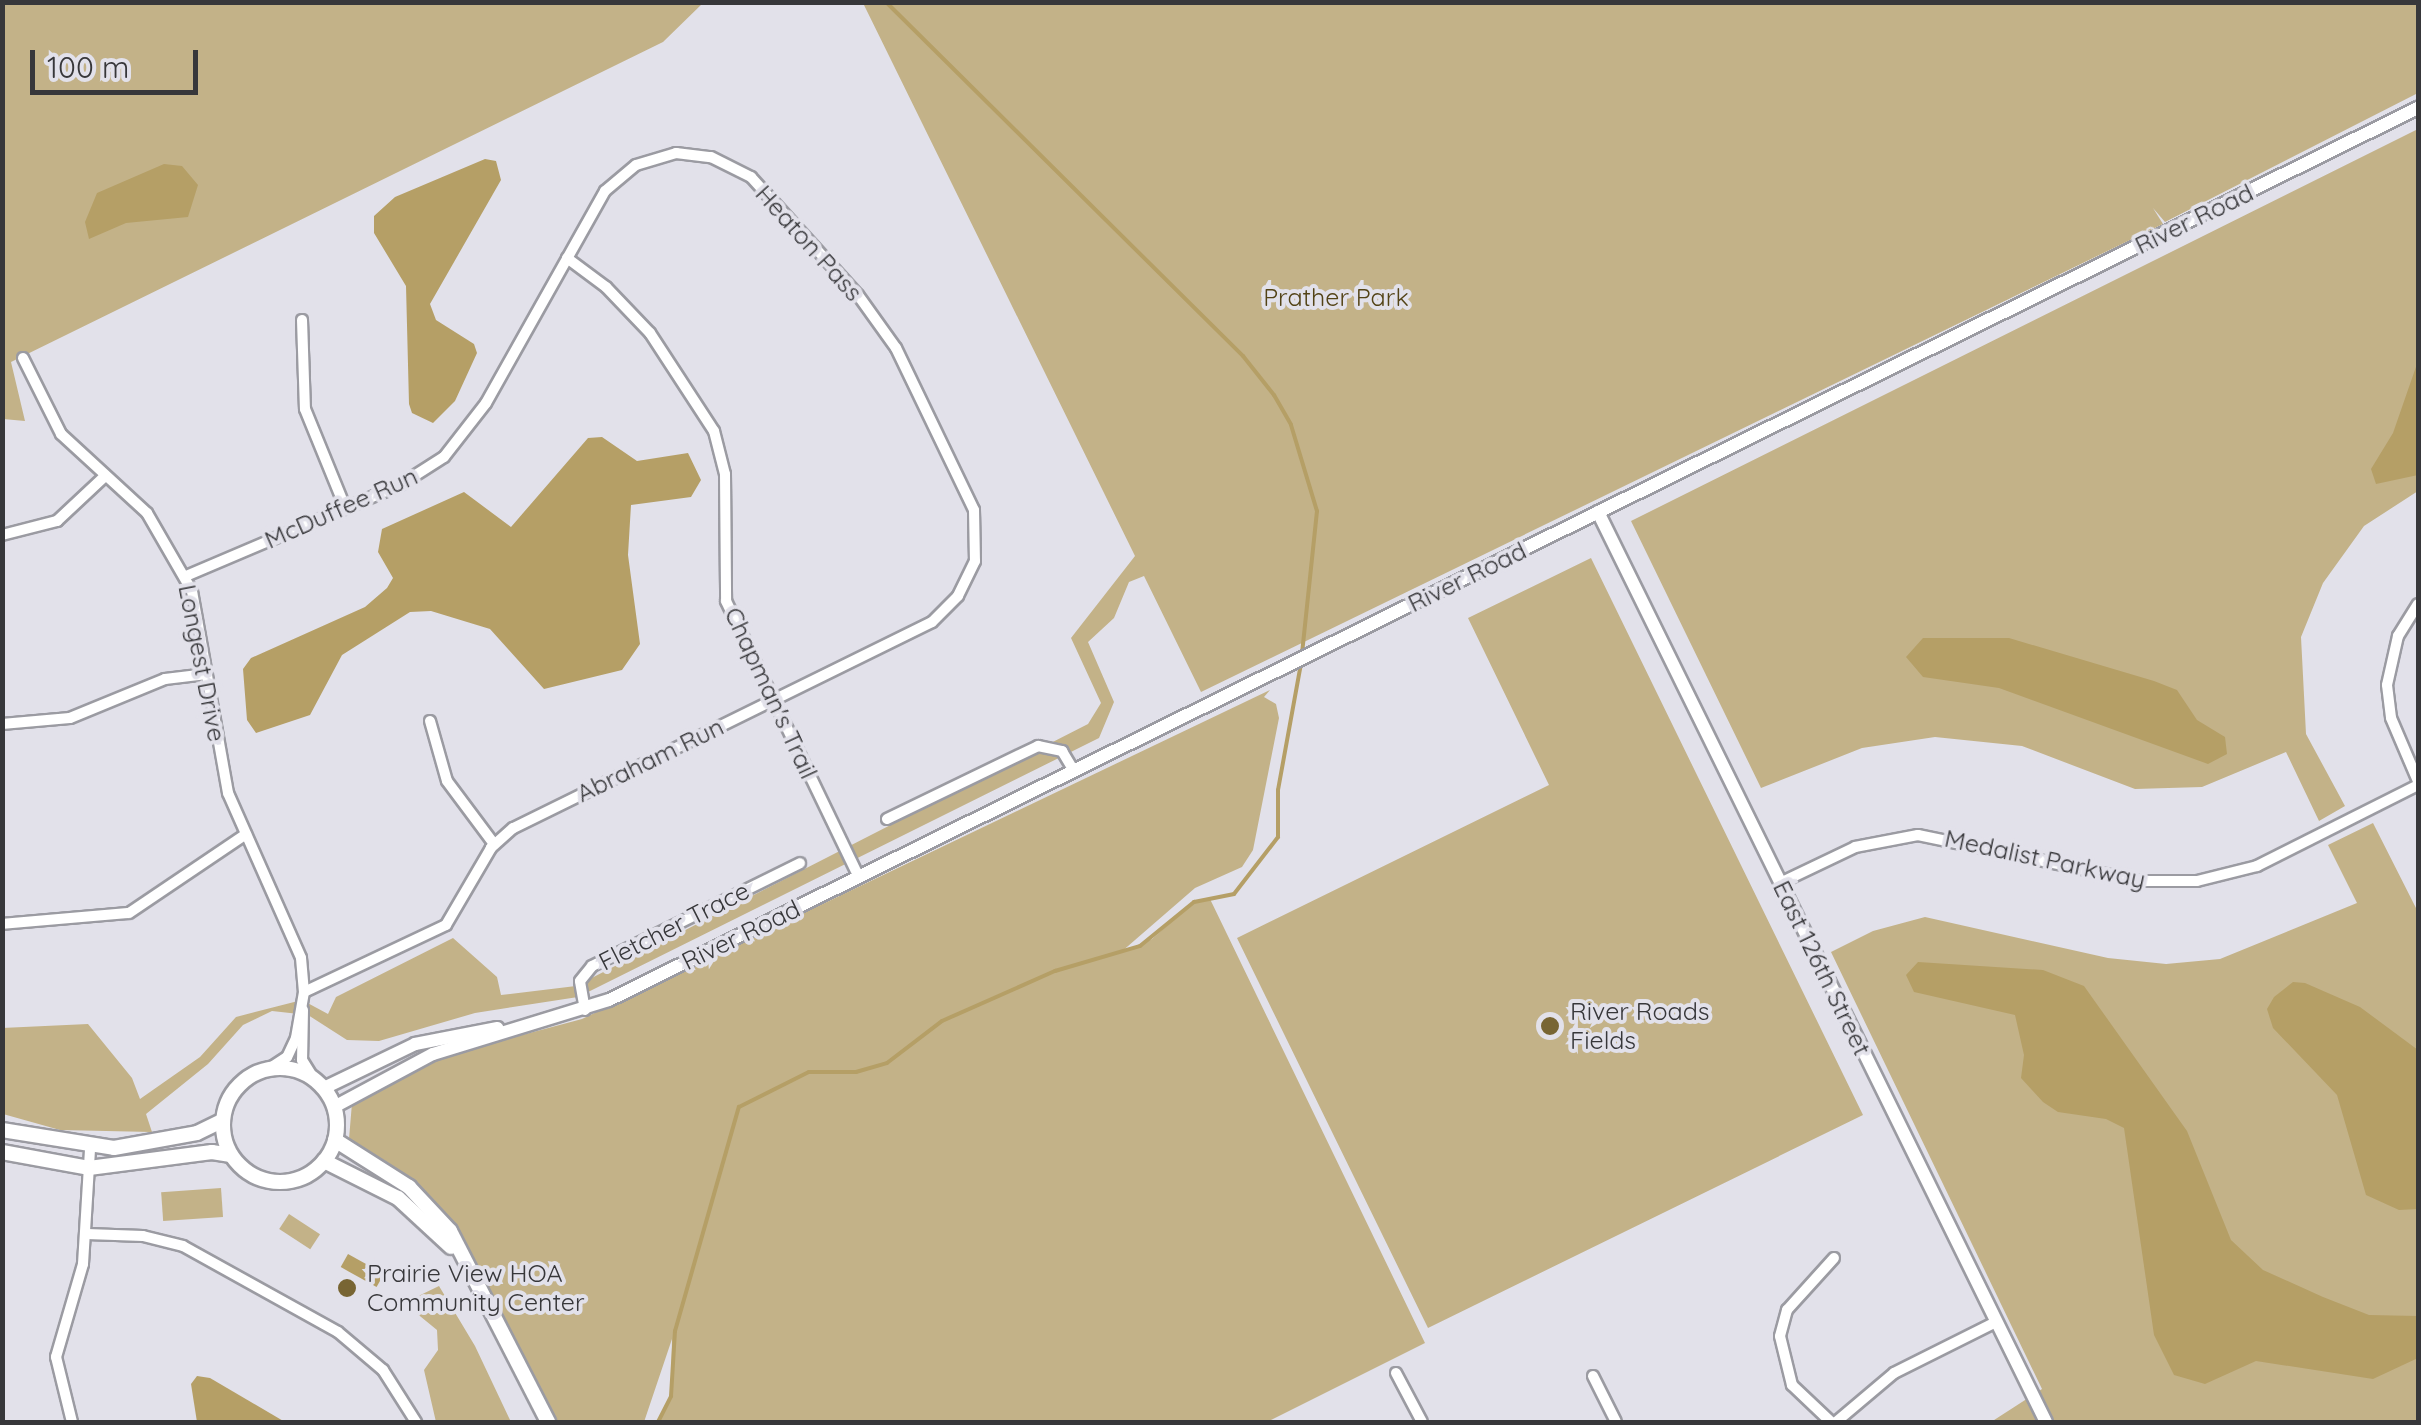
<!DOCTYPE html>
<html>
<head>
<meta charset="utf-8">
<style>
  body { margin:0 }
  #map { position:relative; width:2421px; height:1425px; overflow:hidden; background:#e2e1ea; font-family:Quicksand,sans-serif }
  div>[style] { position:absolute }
  .green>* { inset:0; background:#c3b288; transform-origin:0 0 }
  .water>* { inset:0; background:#b59f66; transform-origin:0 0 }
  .stream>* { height:4px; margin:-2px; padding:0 2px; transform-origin:2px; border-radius:2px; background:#b59f66 }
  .roads { filter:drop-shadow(2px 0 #9b9ba2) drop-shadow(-2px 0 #9b9ba2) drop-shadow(0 2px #9b9ba2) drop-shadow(0 -2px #9b9ba2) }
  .minor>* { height:10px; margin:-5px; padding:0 5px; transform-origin:5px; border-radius:5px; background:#fff }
  .tertiary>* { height:12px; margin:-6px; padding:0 6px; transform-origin:6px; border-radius:6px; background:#fff }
  .secondary>* { height:14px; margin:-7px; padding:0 7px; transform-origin:7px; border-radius:7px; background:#fff }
  .secondary>.ring { margin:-7px; padding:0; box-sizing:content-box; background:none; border:14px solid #fff; border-radius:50% }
  .dots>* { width:28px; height:28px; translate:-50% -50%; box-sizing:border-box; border:5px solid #e2e1ea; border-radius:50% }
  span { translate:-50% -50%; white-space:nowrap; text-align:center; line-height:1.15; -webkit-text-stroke:8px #e2e1ea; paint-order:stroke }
  .street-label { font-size:25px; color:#37373a }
  .park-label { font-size:25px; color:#534316 }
  .poi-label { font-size:25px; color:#37373a }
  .left { translate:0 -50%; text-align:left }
  .frame { position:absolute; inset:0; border:5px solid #37373a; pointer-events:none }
  .scale { position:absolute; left:30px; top:50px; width:168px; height:45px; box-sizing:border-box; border:5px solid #37373a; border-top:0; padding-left:12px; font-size:30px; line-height:35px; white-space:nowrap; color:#37373a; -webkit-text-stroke:8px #e2e1ea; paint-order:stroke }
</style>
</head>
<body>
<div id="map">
  <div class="green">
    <div style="clip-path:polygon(2px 3px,703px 3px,663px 42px,11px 362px,25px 421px,3px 419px)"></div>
    <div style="clip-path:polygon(863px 3px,2418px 3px,2418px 93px,2165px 222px,2153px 208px,2163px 224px,1201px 692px,1144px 576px,1129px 582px,1114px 618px,1088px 642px,1114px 702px,1099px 738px,578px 997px,475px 1013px,379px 1041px,347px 1040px,308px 1015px,272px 1011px,243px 1025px,208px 1064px,146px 1114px,152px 1132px,60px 1130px,3px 1114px,2px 1028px,88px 1024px,132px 1078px,140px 1099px,200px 1057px,236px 1017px,302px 1000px,328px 1014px,336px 997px,453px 938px,497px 977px,501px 995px,576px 986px,1088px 724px,1101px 703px,1071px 638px,1135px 556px)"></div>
    <div style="clip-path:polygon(2418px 129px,2418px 491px,2364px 526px,2323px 583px,2301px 637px,2306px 734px,2345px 806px,2319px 821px,2286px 752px,2202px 787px,2135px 789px,2022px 746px,1935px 737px,1862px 748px,1761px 788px,1631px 521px)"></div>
    <div style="clip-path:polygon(1591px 558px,1863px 1115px,1428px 1328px,1237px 938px,1549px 785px,1468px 618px)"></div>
    <div style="clip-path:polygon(1270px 690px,1264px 697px,1276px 704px,1279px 718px,1253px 850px,1242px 867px,1195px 888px,1120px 953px,1152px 939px,1194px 902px,1210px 899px,1425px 1343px,1267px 1422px,657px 1422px,671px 1396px,672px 1339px,644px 1422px,554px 1422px,439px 1209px,349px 1139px,352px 1103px,444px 1056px,582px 1019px)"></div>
    <div style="clip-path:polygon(2373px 823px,2418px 912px,2418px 1422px,1991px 1422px,2042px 1389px,1831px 952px,1873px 931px,1925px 917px,2108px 958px,2166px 964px,2220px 959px,2357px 903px,2328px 845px)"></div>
    <div style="left:221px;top:1188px;width:29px;height:60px;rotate:86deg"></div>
    <div style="left:289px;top:1214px;width:37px;height:18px;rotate:33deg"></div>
    <div style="clip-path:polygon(439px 1286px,475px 1346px,511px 1422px,436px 1422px,424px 1370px,438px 1350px,437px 1330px,404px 1303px)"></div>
  </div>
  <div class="water">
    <div style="clip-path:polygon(485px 159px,496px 161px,501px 180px,430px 304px,436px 320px,474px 344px,477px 353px,455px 401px,433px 423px,412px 413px,409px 404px,406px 286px,374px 233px,374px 216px,395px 197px)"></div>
    <div style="clip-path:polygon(164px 164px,182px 166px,198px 185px,188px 217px,126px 223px,89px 239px,85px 222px,97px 193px)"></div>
    <div style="clip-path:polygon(2418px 361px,2418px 475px,2376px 484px,2371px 469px,2393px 433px)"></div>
    <div style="clip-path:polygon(602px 437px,637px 461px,688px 453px,701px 480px,691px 497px,631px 505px,628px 555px,640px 644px,622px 670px,544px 689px,490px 629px,431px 611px,410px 612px,342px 655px,310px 715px,256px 733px,247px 720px,243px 669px,251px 658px,365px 607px,387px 588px,393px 578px,378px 552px,382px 529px,464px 492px,511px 527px,588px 438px)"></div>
    <div style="clip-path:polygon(1923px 638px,2009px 638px,2154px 681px,2177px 690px,2197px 720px,2225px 737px,2227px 754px,2208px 764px,1999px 688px,1923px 677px,1906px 657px)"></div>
    <div style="clip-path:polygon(1918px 962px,2043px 970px,2084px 986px,2187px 1131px,2231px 1240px,2263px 1270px,2323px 1297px,2369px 1315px,2418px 1316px,2418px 1358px,2373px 1379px,2256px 1361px,2205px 1384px,2174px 1375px,2154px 1335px,2124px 1128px,2106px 1119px,2058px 1112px,2043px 1102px,2021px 1078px,2024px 1055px,2015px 1015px,1914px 992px,1906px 975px)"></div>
    <div style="clip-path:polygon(2305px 983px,2360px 1007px,2418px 1050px,2418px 1209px,2399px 1210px,2366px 1195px,2337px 1095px,2273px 1028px,2267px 1009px,2274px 997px,2293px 982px)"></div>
    <div style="left:348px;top:1254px;width:41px;height:15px;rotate:29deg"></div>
    <div style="clip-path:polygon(197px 1376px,210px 1378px,285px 1422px,197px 1422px,191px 1384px)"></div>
  </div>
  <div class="stream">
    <div style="left:886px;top:2px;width:503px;rotate:44.76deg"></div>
    <div style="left:1243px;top:356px;width:50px;rotate:51.5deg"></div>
    <div style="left:1274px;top:395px;width:34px;rotate:60deg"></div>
    <div style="left:1291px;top:425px;width:90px;rotate:73.2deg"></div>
    <div style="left:1317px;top:511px;width:144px;rotate:96deg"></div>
    <div style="left:658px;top:1422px;width:29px;rotate:-63deg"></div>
    <div style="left:671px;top:1396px;width:65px;rotate:-86.5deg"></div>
    <div style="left:675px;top:1331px;width:233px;rotate:-74.1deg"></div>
    <div style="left:739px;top:1107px;width:78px;rotate:-26.6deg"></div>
    <div style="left:809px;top:1072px;width:47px"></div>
    <div style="left:856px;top:1072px;width:32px;rotate:-16deg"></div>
    <div style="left:887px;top:1063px;width:69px;rotate:-37.4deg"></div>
    <div style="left:942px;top:1021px;width:124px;rotate:-23.9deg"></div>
    <div style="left:1055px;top:971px;width:89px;rotate:-16.4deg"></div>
    <div style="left:1140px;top:946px;width:70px;rotate:-39.2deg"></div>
    <div style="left:1194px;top:902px;width:41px;rotate:-11.3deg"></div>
    <div style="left:1234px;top:894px;width:72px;rotate:-52.3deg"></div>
    <div style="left:1278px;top:837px;width:47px;rotate:-90deg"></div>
    <div style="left:1278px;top:790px;width:129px;rotate:-79.7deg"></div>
  </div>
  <div class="roads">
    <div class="minor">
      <div style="left:567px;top:258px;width:49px;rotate:36.6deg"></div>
      <div style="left:606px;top:287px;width:64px;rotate:46.3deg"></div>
      <div style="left:650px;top:333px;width:117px;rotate:56.9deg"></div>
      <div style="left:714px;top:431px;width:44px;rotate:75.7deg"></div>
      <div style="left:725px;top:474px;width:127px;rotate:89.5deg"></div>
      <div style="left:726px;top:601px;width:306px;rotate:64.3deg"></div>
      <div style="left:302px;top:320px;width:89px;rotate:88.1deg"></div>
      <div style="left:305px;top:409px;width:106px;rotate:67.8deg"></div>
      <div style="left:23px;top:358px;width:85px;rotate:63.4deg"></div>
      <div style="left:61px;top:434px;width:117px;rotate:42.6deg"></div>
      <div style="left:147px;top:513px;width:90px;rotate:60deg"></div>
      <div style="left:192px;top:591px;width:205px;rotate:79.9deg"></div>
      <div style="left:228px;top:793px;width:180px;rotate:66.1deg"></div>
      <div style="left:301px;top:958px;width:34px;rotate:85deg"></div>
      <div style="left:304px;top:992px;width:47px;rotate:99.9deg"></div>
      <div style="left:296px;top:1038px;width:21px;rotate:115deg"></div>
      <div style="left:287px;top:1057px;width:20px;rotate:147deg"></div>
      <div style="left:2px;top:535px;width:57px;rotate:-14.3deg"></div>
      <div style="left:57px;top:521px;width:64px;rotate:-43.1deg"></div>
      <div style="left:186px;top:576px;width:233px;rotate:-23deg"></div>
      <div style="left:400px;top:485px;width:52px;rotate:-32.5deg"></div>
      <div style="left:444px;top:457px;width:68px;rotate:-52.1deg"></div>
      <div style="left:486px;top:403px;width:243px;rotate:-60.7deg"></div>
      <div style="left:605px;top:191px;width:40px;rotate:-40deg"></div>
      <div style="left:636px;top:165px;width:42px;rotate:-16.7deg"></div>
      <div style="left:676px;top:153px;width:35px;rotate:7deg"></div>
      <div style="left:711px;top:157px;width:45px;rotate:26.6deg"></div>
      <div style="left:751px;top:177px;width:159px;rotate:47.8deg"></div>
      <div style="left:858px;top:295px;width:65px;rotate:54.4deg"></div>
      <div style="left:896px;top:348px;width:180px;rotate:64.3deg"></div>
      <div style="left:974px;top:510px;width:51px;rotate:88.9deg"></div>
      <div style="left:975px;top:561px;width:39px;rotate:116deg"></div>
      <div style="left:958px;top:596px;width:37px;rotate:135deg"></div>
      <div style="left:932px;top:622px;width:467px;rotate:153.8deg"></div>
      <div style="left:513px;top:828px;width:30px;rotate:138deg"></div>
      <div style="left:491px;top:848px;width:89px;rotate:120.3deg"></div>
      <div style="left:446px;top:925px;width:157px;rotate:154.7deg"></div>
      <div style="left:2418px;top:604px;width:38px;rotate:122deg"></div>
      <div style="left:2398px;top:636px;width:50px;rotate:102.7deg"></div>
      <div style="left:2387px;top:685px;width:33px;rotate:83deg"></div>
      <div style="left:2391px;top:718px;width:69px;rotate:66.8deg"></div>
      <div style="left:430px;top:721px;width:62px;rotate:74.2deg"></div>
      <div style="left:447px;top:781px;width:79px;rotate:53.3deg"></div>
      <div style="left:2px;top:724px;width:68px;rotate:-5deg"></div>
      <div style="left:70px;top:718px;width:103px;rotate:-22.3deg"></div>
      <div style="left:165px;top:679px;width:42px;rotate:-6.8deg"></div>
      <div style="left:887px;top:819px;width:168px;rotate:-25.8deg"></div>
      <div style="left:1038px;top:746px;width:25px;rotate:12deg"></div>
      <div style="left:1062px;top:751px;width:23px;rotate:59deg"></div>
      <div style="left:1780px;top:883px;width:83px;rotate:-25.6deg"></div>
      <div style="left:1855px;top:847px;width:64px;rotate:-10.8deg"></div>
      <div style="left:1918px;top:835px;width:227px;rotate:11.7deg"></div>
      <div style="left:2140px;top:881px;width:57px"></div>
      <div style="left:2197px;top:881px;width:62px;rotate:-14deg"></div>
      <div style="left:2257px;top:866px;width:180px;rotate:-26.7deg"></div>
      <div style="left:2px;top:924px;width:127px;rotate:-5deg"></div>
      <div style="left:129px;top:913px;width:141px;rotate:-34deg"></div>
      <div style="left:303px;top:1010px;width:50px;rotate:91.1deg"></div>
      <div style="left:302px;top:1060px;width:22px;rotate:58deg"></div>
      <div style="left:585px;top:1010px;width:29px;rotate:-100deg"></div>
      <div style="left:580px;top:981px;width:19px;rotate:-51deg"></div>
      <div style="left:592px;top:966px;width:232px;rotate:-26.3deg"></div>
      <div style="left:87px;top:1234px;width:56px;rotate:2deg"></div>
      <div style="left:143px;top:1236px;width:41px;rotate:14deg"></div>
      <div style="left:183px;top:1246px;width:177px;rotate:29deg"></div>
      <div style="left:338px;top:1332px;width:59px;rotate:40.2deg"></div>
      <div style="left:383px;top:1370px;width:62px;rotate:57.6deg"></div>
      <div style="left:1396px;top:1373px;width:55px;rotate:62deg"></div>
      <div style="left:1593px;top:1376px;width:51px;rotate:63.4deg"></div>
      <div style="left:72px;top:1422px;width:67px;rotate:-103.8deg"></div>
      <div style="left:56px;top:1357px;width:97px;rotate:-73.8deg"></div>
      <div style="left:83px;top:1264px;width:116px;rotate:-86.5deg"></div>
      <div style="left:1831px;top:1422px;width:54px;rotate:-136.5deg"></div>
      <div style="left:1792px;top:1385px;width:50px;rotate:-103.8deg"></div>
      <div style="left:1780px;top:1336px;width:27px;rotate:-75deg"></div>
      <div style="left:1787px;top:1310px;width:70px;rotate:-47.9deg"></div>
      <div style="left:1836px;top:1422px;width:76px;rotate:-40.2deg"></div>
      <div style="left:1894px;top:1373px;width:114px;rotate:-26.6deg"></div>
    </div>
    <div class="tertiary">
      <div style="left:1598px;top:512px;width:1014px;rotate:63.79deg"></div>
      <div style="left:324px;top:1088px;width:101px;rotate:-25.8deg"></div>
      <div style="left:415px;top:1044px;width:84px;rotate:-11deg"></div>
      <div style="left:334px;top:1107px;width:112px;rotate:-28.2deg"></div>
      <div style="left:433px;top:1054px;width:184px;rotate:-17.1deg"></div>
      <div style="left:609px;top:1000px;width:2017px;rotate:-26.25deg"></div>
    </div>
    <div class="secondary">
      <div class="ring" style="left:223px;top:1068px;width:100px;height:100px"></div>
      <div style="left:2px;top:1130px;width:113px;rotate:9.1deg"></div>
      <div style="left:114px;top:1148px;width:84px;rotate:-10.2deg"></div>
      <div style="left:197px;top:1133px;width:28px;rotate:-26deg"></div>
      <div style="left:335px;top:1140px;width:88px;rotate:32.4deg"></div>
      <div style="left:409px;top:1187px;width:60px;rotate:47deg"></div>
      <div style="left:450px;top:1231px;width:215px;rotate:62.8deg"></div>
      <div style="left:2px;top:1152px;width:88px;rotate:10.4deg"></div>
      <div style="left:89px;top:1168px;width:124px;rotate:-7.4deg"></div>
      <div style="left:212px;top:1152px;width:19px;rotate:9deg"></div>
      <div style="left:324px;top:1161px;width:83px;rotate:26.6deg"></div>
      <div style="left:398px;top:1198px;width:72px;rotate:42.8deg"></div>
    </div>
  </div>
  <div class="dots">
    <div style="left:1550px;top:1026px;background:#786533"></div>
    <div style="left:347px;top:1288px;background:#786533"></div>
  </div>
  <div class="street-label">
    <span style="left:2194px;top:219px;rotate:-26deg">River Road</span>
    <span style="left:809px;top:243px;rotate:48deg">Heaton Pass</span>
    <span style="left:341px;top:508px;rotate:-24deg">McDuffee Run</span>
    <span style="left:1467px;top:577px;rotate:-26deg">River Road</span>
    <span style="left:202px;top:663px;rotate:79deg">Longest Drive</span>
    <span style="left:771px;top:693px;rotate:65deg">Chapman's Trail</span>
    <span style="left:650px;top:760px;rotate:-26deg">Abraham Run</span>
    <span style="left:2045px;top:859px;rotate:12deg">Medalist Parkway</span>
    <span style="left:674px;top:926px;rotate:-27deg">Fletcher Trace</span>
    <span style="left:741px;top:935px;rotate:-26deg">River Road</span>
    <span style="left:1822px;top:968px;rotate:64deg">East 126th Street</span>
  </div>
  <div class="park-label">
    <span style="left:1336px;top:297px">Prather Park</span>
  </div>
  <div class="poi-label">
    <span class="left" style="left:1570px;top:1026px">River Roads<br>Fields</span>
    <span class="left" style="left:367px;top:1288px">Prairie View HOA<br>Community Center</span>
  </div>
  <div class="frame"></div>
  <div class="scale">100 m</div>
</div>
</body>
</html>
